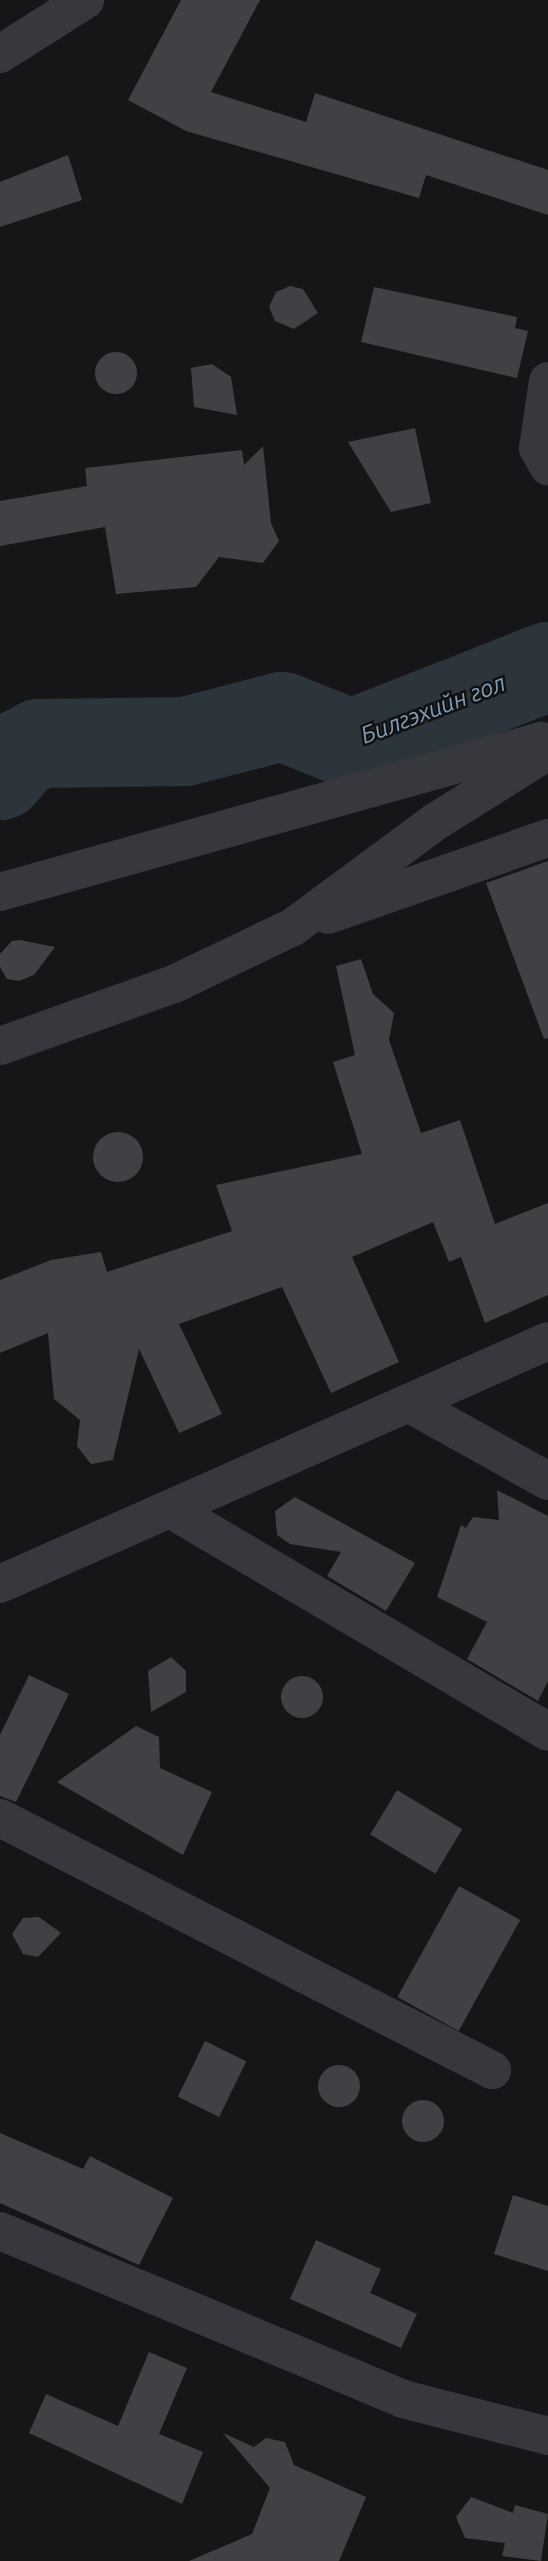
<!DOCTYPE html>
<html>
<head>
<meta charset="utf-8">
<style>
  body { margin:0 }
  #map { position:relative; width:548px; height:2561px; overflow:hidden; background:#161618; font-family:Ubuntu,sans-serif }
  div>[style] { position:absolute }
  .river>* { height:89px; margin:-44.5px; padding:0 44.5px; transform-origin:44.5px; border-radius:44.5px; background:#2c353c }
  .building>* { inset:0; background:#404145; transform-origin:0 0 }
  .round { border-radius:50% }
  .street>* { height:38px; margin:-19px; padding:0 19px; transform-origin:19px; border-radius:19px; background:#37383d }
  span { translate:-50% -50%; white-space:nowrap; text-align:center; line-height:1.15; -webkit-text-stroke:5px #111113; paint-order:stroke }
  .water-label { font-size:24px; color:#7f9bb3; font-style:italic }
</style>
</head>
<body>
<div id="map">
  <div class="river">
    <div style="left:0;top:775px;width:28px;rotate:-49deg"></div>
    <div style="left:18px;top:754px;width:24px;rotate:-28deg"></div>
    <div style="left:39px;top:743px;width:146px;rotate:-0.8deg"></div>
    <div style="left:185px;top:741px;width:100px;rotate:-14.5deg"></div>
    <div style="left:282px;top:716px;width:65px;rotate:21.8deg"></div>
    <div style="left:342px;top:740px;width:18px"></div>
    <div style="left:360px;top:740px;width:202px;rotate:-21.5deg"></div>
  </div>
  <div class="building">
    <div style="clip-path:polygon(181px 0,260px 0,211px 92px,306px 122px,315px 93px,548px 170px,548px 215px,426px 175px,419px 198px,186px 131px,128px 100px)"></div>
    <div style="clip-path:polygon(68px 155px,82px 200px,0 227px,0 182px)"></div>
    <div style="clip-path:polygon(290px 286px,303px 289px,318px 313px,294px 329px,275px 321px,269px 307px,276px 292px)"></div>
    <div style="clip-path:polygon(374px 287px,517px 317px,515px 328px,528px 331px,517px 378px,361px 342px)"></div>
    <div class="round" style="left:95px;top:352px;width:42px;height:42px"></div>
    <div style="clip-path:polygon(212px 364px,231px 377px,237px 415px,194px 407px,191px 368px)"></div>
    <div style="clip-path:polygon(415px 428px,431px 503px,391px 512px,348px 442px)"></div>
    <div style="clip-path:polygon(263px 446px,271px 523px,279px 541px,263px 563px,219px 557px,196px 587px,116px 594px,105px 527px,0 546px,0 501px,87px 486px,85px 468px,242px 450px,244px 465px)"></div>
    <div style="clip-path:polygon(548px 861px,548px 1038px,544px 1039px,486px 883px)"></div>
    <div style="clip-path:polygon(12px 941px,20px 940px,55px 947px,34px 975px,19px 981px,7px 979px,0 967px,0 954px)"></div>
    <div style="clip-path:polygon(361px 959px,373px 994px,394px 1013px,389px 1040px,421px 1133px,460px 1120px,495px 1224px,548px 1203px,548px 1295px,485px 1323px,461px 1257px,449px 1262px,433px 1222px,352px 1257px,399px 1362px,331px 1393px,282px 1287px,179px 1324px,222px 1414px,179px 1433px,139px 1349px,113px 1460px,91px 1464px,77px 1446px,80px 1420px,54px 1399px,48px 1333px,0 1353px,0 1280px,51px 1260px,101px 1252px,107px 1272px,232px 1231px,216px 1185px,362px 1154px,333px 1062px,355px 1055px,336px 966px)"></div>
    <div class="round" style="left:93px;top:1132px;width:50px;height:50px"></div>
    <div style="clip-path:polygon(497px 1490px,548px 1516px,548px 1681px,538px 1701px,467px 1659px,487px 1622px,437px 1597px,461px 1525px,466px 1528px,473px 1517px,499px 1520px)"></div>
    <div style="clip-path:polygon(295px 1497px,415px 1563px,386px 1611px,327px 1576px,341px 1552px,290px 1544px,277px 1535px,275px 1511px)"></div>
    <div style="clip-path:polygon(171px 1657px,186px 1671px,186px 1692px,151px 1712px,148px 1671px)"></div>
    <div style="clip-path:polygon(29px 1675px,69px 1694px,16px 1802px,0 1796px,0 1735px)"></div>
    <div class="round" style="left:281px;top:1676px;width:42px;height:42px"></div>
    <div style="clip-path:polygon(136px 1726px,159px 1737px,160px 1768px,212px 1792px,183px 1855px,57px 1782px)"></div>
    <div style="left:397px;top:1790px;width:76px;height:52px;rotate:31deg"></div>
    <div style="left:459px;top:1886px;width:70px;height:127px;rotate:29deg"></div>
    <div style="clip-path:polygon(39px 1917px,61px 1933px,38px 1957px,23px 1954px,12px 1934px,23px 1918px)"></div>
    <div style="left:205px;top:2041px;width:46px;height:62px;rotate:26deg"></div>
    <div class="round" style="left:318px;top:2065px;width:42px;height:42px"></div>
    <div class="round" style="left:402px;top:2100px;width:42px;height:42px"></div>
    <div style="clip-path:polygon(0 2133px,83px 2169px,90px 2156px,173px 2198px,139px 2265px,0 2203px)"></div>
    <div style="clip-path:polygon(513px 2195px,548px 2206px,548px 2271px,494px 2254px)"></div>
    <div style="clip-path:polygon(316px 2240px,381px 2269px,370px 2293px,417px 2314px,401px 2348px,290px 2299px)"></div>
    <div style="clip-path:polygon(149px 2352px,187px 2368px,159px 2434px,203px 2452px,182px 2504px,29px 2433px,46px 2394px,118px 2426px)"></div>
    <div style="clip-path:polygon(223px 2433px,254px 2447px,266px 2438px,285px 2442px,294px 2465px,366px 2497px,339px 2561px,189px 2561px,252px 2534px,270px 2488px)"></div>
    <div style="clip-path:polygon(471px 2497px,513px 2513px,515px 2505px,548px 2514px,541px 2561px,502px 2556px,505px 2543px,465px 2538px,456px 2517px)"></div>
  </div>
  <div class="street">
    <div style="left:0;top:54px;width:101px;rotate:-32.4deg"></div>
    <div style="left:548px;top:381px;width:68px;rotate:98.5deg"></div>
    <div style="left:538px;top:448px;width:21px;rotate:61deg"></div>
    <div style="left:0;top:892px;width:562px;rotate:-15.6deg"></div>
    <div style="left:328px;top:915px;width:233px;rotate:-19.3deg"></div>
    <div style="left:0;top:1046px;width:185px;rotate:-19.6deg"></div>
    <div style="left:174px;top:984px;width:132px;rotate:-25.6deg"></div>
    <div style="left:293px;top:927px;width:177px;rotate:-36.5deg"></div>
    <div style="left:435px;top:822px;width:133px;rotate:-32.1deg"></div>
    <div style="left:408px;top:1403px;width:160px;rotate:29.1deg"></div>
    <div style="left:170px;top:1509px;width:439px;rotate:30.5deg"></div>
    <div style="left:0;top:1584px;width:599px;rotate:-23.91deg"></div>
    <div style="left:0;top:1818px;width:553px;rotate:27.12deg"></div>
    <div style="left:0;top:2231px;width:437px;rotate:22.6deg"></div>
    <div style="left:403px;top:2399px;width:150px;rotate:14.3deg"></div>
  </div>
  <div class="water-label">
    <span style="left:433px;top:709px;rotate:-21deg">Билгэхийн гол</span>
  </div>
</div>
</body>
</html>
